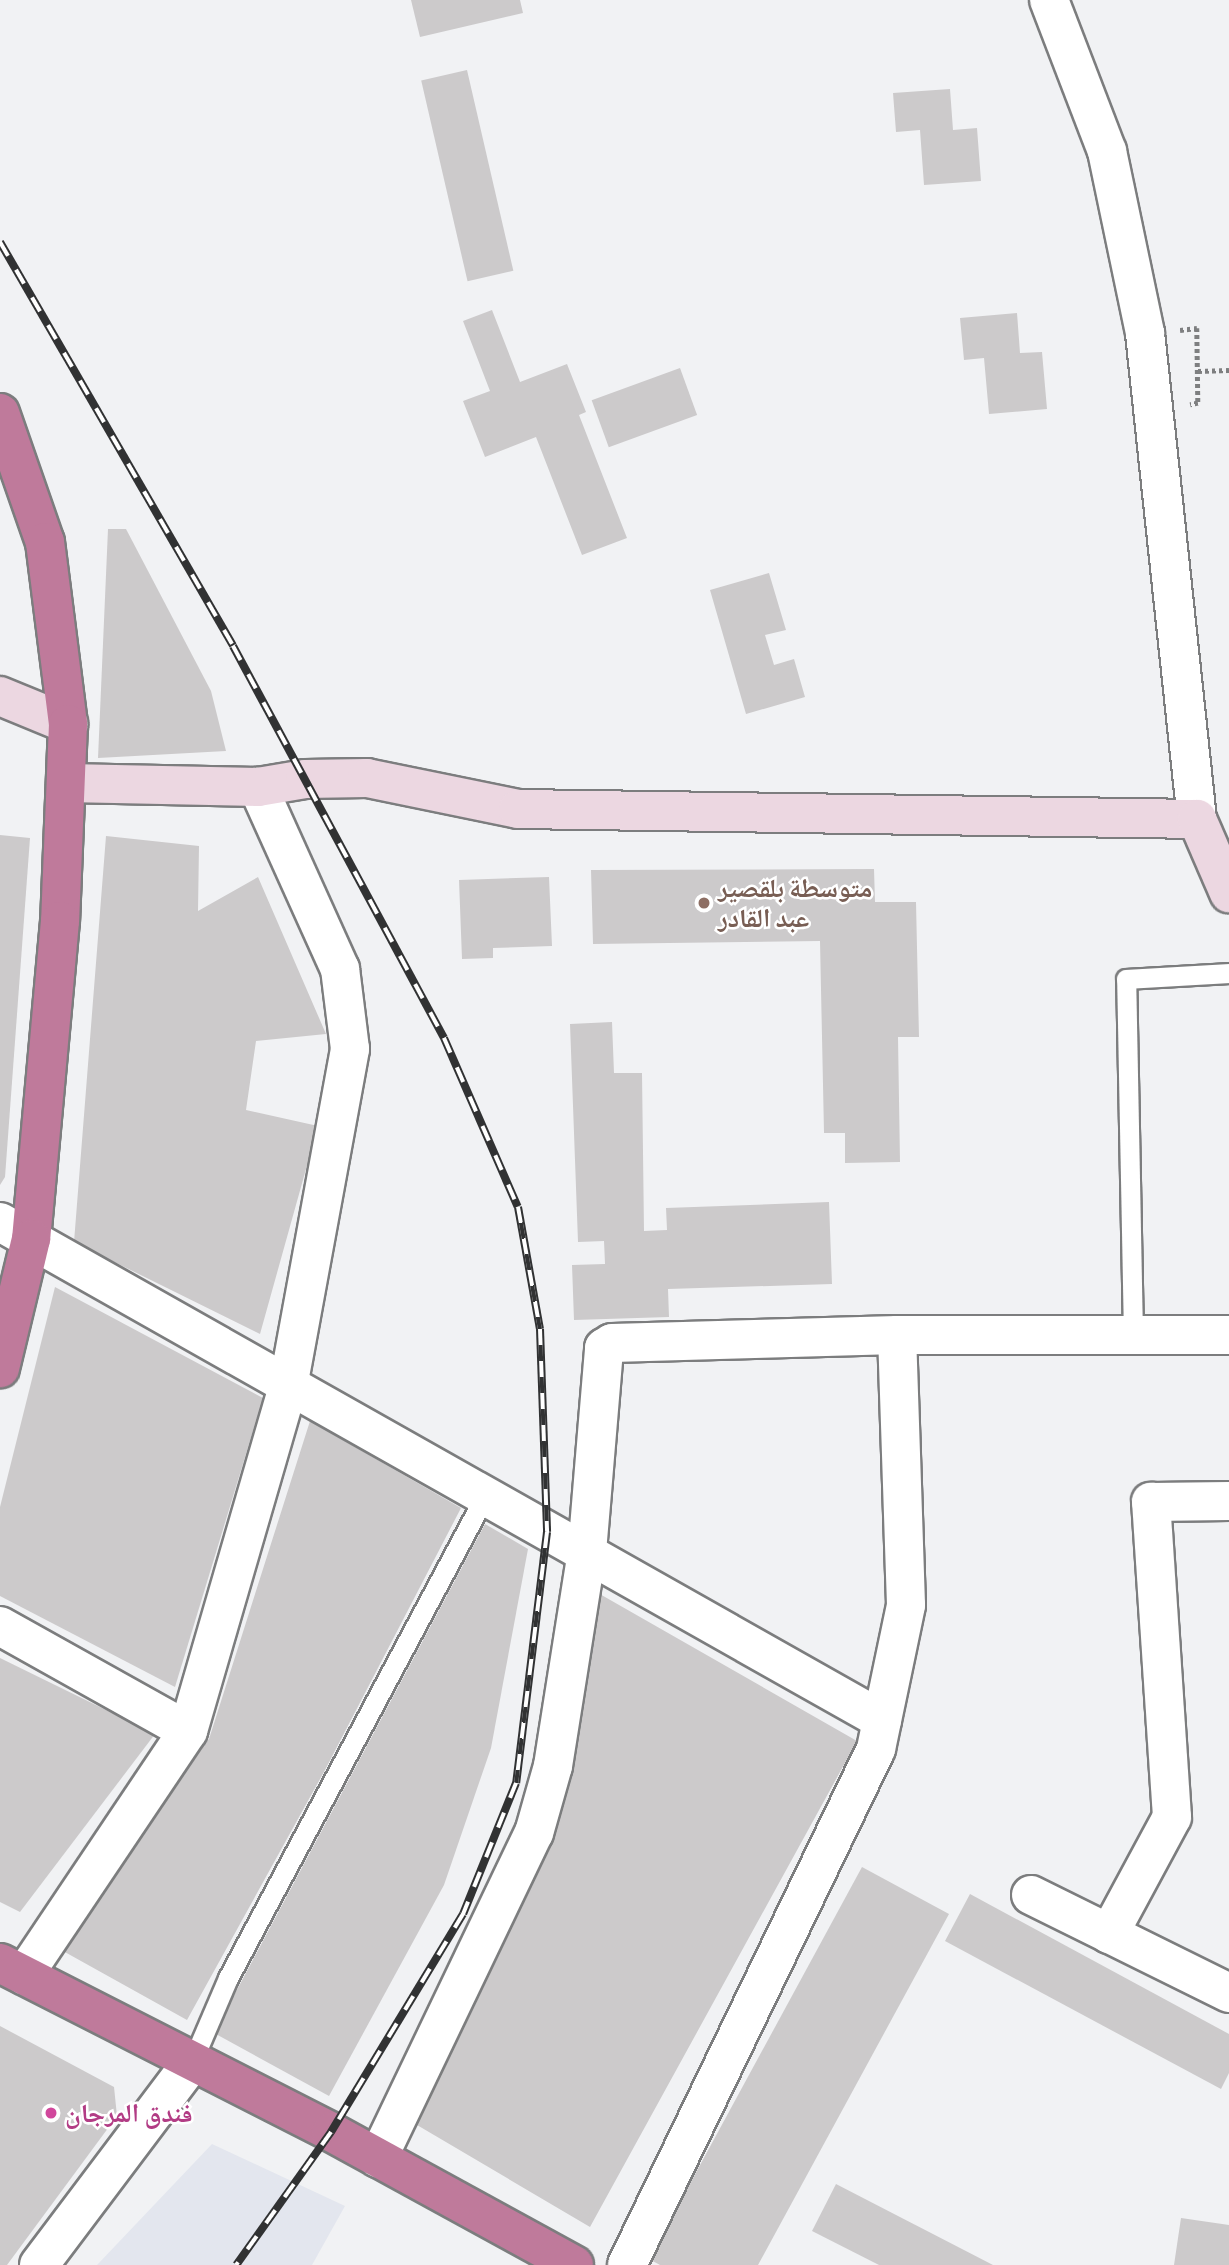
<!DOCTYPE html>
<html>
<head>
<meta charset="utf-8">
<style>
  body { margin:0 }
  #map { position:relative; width:1229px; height:2265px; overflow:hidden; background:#f1f2f4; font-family:"PT Sans Narrow","Noto Naskh Arabic",sans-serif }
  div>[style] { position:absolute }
  .built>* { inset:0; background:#e3e6ee }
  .building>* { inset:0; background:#cccacb; transform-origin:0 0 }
  .path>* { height:4.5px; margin-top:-2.25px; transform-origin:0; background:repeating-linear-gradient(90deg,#7e7f80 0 3.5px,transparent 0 7px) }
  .roads { filter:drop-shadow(2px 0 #7c7d7e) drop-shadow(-2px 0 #7c7d7e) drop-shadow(0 2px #7c7d7e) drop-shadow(0 -2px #7c7d7e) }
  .lane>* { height:19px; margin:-9.5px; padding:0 9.5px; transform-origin:9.5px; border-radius:9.5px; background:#fff }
  .street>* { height:38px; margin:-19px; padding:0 19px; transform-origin:19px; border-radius:19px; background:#fff }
  .secondary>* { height:38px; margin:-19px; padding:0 19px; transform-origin:19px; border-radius:19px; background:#ecd7e1 }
  .highway>* { height:38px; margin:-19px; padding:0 19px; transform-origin:19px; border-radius:19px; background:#bf7a9b }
  .rail>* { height:8px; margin-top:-4px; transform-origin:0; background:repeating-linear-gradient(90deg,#fff 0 16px,#313233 0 32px); box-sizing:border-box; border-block:2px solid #313233 }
  .dots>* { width:19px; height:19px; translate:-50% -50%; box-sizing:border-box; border:4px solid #fff; border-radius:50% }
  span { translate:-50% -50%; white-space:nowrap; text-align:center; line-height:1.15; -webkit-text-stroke:5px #fff; paint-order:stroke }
  .education-label { font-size:26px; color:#785e54; font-weight:700 }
  .left { translate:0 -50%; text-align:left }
  .hotel-label { font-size:26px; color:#b23c85; font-weight:700 }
</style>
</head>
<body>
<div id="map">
  <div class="built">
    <div style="clip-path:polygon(212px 2144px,345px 2206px,312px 2265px,97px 2265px)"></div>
  </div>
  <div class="building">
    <div style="clip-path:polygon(411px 0,520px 0,523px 13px,420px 37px)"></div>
    <div style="left:467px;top:70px;width:206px;height:47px;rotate:77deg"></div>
    <div style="clip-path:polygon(950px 89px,953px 130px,977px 128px,981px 181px,924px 185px,920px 130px,896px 132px,893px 93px)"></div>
    <div style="clip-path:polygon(492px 310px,520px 382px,567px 364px,586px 412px,579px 415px,627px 538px,582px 555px,536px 437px,485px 457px,463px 401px,490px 391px,463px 321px)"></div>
    <div style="clip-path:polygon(1017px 313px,1020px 353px,1042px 352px,1047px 409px,989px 414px,984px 358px,964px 360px,960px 318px)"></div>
    <div style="left:680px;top:368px;width:50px;height:94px;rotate:70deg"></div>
    <div style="clip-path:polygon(108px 529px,126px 529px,211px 691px,226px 751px,98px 758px)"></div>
    <div style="clip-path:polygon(769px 573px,786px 630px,765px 635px,774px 665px,794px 659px,805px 697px,746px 714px,710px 590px)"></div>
    <div style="clip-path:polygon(0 835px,30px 838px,5px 1177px,0 1185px)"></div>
    <div style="clip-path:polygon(106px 836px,199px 846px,198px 911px,258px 877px,326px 1034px,256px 1041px,246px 1110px,318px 1126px,260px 1334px,74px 1242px)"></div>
    <div style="clip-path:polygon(874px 869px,875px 902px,916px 902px,919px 1037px,898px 1037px,900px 1162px,845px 1163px,845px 1133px,824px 1133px,820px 941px,593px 944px,591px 870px)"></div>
    <div style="clip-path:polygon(549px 877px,552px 946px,493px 948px,493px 958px,462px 959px,459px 880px)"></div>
    <div style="clip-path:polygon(612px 1022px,614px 1073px,642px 1073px,644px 1231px,667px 1230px,666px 1208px,829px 1202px,832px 1284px,668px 1289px,669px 1317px,574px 1320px,572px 1265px,605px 1264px,604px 1241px,578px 1242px,570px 1024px)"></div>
    <div style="clip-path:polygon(55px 1287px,263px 1398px,175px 1687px,0 1596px,0 1507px)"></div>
    <div style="clip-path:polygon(310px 1421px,461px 1508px,325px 1770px,187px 2020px,54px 1946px,209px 1739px)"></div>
    <div style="clip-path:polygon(485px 1524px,528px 1549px,491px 1748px,444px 1885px,329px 2096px,214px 2033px)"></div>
    <div style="clip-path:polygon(598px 1593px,857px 1741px,590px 2227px,417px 2125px,556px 1809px)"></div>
    <div style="clip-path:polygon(0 1658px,155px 1734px,20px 1912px,0 1902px)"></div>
    <div style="clip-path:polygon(862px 1867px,949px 1914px,758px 2265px,660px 2265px,649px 2259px)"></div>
    <div style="clip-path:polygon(970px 1894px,1229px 2034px,1229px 2073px,1221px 2089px,945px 1941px)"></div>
    <div style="clip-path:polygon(0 2026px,114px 2087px,117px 2116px,7px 2265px,0 2265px)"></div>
    <div style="clip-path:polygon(836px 2184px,993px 2265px,879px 2265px,812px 2231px)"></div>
    <div style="clip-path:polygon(1181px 2218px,1229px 2225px,1229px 2265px,1174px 2265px)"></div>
  </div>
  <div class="path">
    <div style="left:1180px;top:330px;width:17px;rotate:-7deg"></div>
    <div style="left:1197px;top:328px;width:75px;rotate:89.2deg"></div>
    <div style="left:1198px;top:403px;width:8px;rotate:166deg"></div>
    <div style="left:1198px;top:371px;width:31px;rotate:-2deg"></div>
  </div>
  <div class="roads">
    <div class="lane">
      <div style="left:1133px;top:1335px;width:356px;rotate:-91.1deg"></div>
      <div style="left:1126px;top:979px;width:103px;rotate:-3.3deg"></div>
      <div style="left:192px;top:2062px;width:91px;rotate:-66.8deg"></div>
      <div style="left:228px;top:1978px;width:548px;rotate:-61.94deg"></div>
    </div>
    <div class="street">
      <div style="left:1049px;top:0;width:162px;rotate:69deg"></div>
      <div style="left:1107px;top:151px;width:186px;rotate:78.2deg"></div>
      <div style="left:1145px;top:333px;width:489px;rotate:83.9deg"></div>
      <div style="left:0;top:1222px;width:1013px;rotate:29.45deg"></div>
      <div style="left:0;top:1626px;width:215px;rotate:29.2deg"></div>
      <div style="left:1031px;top:1895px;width:221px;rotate:26.3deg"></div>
      <div style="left:1109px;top:1934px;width:133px;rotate:-61.7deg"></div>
      <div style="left:1172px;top:1817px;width:316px;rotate:-93.8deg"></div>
      <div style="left:1151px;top:1502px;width:78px;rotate:-0.7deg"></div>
      <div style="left:24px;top:1975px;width:294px;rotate:-56.1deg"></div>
      <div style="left:188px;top:1731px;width:358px;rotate:-73.8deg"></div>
      <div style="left:288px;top:1387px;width:344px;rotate:-79.6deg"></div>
      <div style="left:350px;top:1049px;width:81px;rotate:-97.1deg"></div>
      <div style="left:340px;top:969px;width:200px;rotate:-114.3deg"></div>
      <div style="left:378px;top:2158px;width:361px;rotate:-64.4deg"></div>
      <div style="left:534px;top:1833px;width:70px;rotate:-74.2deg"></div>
      <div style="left:553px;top:1766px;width:217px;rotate:-81deg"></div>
      <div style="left:587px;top:1552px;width:205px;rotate:-85.2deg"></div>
      <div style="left:604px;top:1348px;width:9px;rotate:-32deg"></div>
      <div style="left:612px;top:1343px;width:285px;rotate:-1.6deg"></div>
      <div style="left:897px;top:1335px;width:332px"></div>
      <div style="left:39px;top:2265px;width:254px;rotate:-53deg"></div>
      <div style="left:627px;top:2265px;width:573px;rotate:-64.24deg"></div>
      <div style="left:876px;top:1749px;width:147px;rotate:-78.2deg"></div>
      <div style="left:906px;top:1605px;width:270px;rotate:-91.9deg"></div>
    </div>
    <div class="secondary">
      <div style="left:0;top:696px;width:74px;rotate:22.4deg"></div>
      <div style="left:67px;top:783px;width:191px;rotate:1.2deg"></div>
      <div style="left:258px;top:787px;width:48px;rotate:-9.7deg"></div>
      <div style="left:305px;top:779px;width:62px;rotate:-0.9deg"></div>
      <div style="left:367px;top:778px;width:154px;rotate:11.6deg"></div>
      <div style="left:518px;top:809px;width:679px;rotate:0.84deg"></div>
      <div style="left:1197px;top:819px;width:81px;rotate:66.6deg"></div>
    </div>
    <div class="highway">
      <div style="left:0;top:413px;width:137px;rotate:70.8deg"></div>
      <div style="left:45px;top:542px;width:183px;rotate:82.8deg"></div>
      <div style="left:68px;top:724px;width:197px;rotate:92.3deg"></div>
      <div style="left:60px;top:921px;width:319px;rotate:95.2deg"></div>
      <div style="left:31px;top:1239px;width:133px;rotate:103.5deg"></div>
      <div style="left:0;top:1963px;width:372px;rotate:27deg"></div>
      <div style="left:331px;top:2132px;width:277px;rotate:28.7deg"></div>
    </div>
  </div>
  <div class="rail">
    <div style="left:0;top:242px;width:466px;rotate:60deg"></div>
    <div style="left:233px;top:646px;width:445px;rotate:61.7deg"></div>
    <div style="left:444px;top:1038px;width:184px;rotate:66.4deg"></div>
    <div style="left:518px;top:1207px;width:124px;rotate:79.8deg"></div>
    <div style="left:540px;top:1329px;width:203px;rotate:88deg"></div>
    <div style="left:547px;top:1532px;width:253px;rotate:97deg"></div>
    <div style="left:516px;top:1783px;width:141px;rotate:112deg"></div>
    <div style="left:463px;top:1914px;width:255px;rotate:121.2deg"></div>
    <div style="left:331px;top:2132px;width:163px;rotate:125.5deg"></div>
  </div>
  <div class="dots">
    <div style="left:704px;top:903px;background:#8d6e63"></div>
    <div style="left:51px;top:2113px;background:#d1479c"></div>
  </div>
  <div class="education-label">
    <span class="left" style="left:718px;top:903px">متوسطة بلقصير<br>عبد القادر</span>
  </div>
  <div class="hotel-label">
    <span class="left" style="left:65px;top:2113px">فندق المرجان</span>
  </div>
</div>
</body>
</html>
